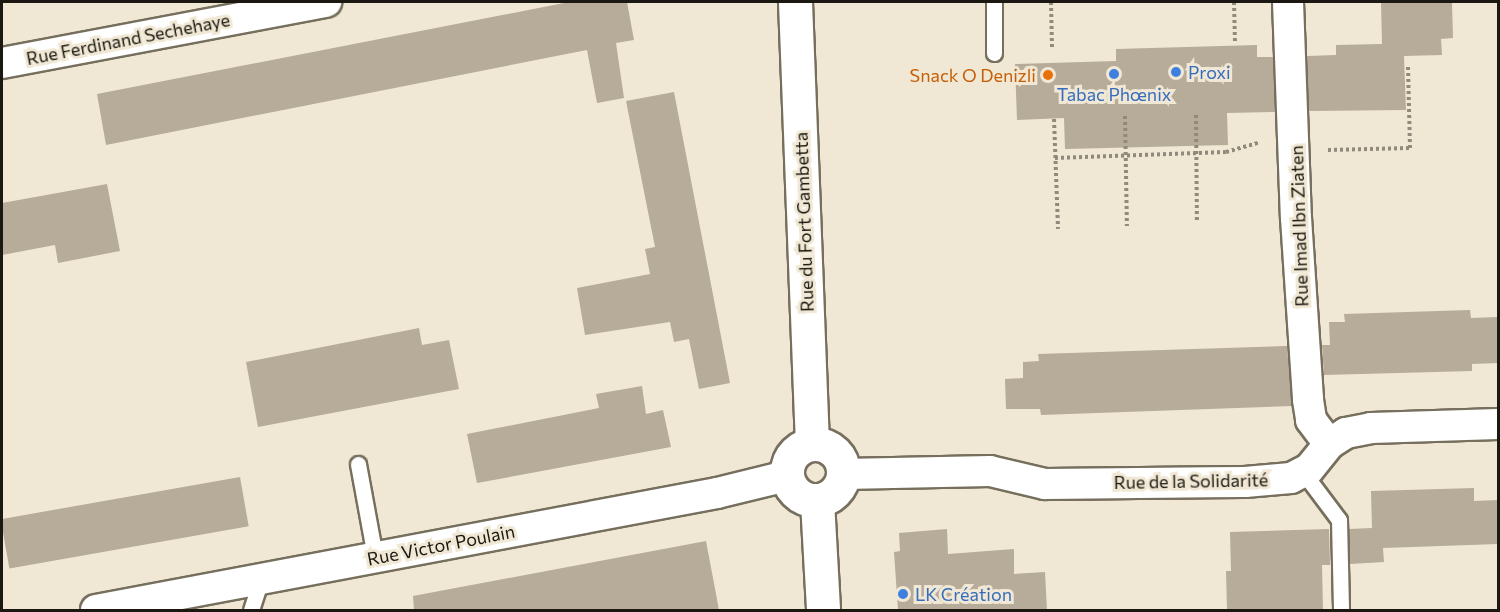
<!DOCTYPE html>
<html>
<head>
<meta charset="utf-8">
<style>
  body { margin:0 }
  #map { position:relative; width:1500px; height:612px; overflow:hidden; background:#f0e8d4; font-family:Commissioner,sans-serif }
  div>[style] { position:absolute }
  .building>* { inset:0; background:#b7ab99; transform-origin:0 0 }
  .path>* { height:4px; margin-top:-2px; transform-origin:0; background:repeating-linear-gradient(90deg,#8f8a7c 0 3px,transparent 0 6px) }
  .roads { filter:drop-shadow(2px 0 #766f5d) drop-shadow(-2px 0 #766f5d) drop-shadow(0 2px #766f5d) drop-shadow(0 -2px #766f5d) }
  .lane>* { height:15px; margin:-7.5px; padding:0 7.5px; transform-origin:7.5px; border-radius:7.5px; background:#fff }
  .street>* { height:30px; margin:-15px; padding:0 15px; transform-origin:15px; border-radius:15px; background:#fff }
  .secondary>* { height:33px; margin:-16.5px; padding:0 16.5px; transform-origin:16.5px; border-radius:16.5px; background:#fff }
  .secondary>.ring { margin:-16.5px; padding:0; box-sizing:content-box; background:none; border:33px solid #fff; border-radius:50% }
  .dots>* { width:16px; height:16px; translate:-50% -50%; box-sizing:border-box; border:3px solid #f0e8d4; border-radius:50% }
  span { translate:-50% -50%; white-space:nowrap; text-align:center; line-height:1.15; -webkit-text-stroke:6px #f0e8d4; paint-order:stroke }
  .street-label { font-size:18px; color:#1b1811 }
  .shop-label { font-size:18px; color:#366cbe }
  .left { translate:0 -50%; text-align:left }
  .food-label { font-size:18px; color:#c56008 }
  .right { translate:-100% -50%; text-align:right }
  .frame { position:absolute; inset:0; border:3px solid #1b1811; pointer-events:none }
</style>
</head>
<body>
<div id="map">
  <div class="building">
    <div style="clip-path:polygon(569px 2px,627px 2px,634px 40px,616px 43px,624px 98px,597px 103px,587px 50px,106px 145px,97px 94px)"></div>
    <div style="clip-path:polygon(1381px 2px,1452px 2px,1453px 38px,1441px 39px,1442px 55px,1404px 56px,1406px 110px,1309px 111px,1307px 56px,1336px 55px,1336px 45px,1382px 44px)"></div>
    <div style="clip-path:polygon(1257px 45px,1257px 57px,1273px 57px,1275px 112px,1227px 113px,1228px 145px,1065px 149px,1064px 118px,1017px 120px,1015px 64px,1116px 61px,1116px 49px)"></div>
    <div style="clip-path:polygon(674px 92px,730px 383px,699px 389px,689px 339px,674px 342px,670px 322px,585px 335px,577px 288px,650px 274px,645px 249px,655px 247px,626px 101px)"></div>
    <div style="clip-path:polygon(107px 184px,120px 251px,58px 263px,55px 245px,2px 255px,2px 203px)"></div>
    <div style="clip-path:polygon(1470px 310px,1471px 318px,1498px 317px,1498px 363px,1472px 364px,1472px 371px,1324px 375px,1322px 345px,1330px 345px,1329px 322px,1345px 322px,1344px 314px)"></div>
    <div style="clip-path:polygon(419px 328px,422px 345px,449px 340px,459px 389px,258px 427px,246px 362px)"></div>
    <div style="clip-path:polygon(1287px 346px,1292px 406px,1041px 415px,1040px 409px,1006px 409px,1005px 379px,1023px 378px,1023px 362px,1039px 361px,1038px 354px)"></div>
    <div style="clip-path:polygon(642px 386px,646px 414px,663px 410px,671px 447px,477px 483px,467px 434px,599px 408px,596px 394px)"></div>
    <div style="left:240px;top:477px;width:50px;height:243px;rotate:80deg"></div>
    <div style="clip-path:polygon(1474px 488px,1474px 501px,1498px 500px,1498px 544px,1383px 548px,1384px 562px,1350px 564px,1349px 529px,1372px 528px,1371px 491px)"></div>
    <div style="clip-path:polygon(947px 529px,948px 554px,1014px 549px,1014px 574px,1045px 572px,1047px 610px,898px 610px,894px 552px,900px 551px,899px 533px)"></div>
    <div style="clip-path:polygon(1329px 529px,1330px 565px,1322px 565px,1323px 610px,1227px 610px,1226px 571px,1231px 571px,1230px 532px)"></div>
    <div style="clip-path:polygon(706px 541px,719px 610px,414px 610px,413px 596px)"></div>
  </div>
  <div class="path">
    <div style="left:1051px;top:2px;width:45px;rotate:88.7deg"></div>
    <div style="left:1234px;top:2px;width:40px;rotate:88.6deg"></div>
    <div style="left:1196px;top:115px;width:107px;rotate:89.5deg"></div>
    <div style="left:1125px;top:116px;width:110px;rotate:89deg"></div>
    <div style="left:1054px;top:119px;width:110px;rotate:87.9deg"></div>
    <div style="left:1328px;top:150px;width:82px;rotate:-1.4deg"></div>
    <div style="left:1410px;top:148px;width:82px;rotate:-91.4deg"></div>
    <div style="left:1055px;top:158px;width:171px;rotate:-2deg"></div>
    <div style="left:1226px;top:152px;width:35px;rotate:-16deg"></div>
  </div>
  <div class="roads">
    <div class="lane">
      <div style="left:994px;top:2px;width:51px;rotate:90deg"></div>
      <div style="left:358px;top:464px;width:95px;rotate:79.6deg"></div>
      <div style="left:1303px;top:472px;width:60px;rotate:53.1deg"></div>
      <div style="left:1339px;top:520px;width:90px;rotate:88.7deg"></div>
      <div style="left:251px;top:610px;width:33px;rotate:-72deg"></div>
    </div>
    <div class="street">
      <div style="left:1288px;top:2px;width:216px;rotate:87.9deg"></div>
      <div style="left:1296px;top:218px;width:182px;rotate:86.2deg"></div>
      <div style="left:1308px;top:400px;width:20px;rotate:81deg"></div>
      <div style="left:1311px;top:420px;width:30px;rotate:53deg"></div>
      <div style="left:2px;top:63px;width:330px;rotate:-10.7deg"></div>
      <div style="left:844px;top:474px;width:146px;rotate:-1.2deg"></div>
      <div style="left:990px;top:471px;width:57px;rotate:13.3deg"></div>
      <div style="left:1045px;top:484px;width:200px;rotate:-0.6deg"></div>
      <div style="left:1245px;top:482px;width:46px;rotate:-5deg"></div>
      <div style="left:1291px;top:478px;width:20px;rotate:-27deg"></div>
      <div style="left:1309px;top:469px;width:32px;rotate:-51deg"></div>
      <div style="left:1329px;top:444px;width:20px;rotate:-33deg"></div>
      <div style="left:1346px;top:433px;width:25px;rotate:-11deg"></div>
      <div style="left:1371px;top:428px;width:127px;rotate:-1.8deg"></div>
      <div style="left:96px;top:610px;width:632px;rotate:-10.67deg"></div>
      <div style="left:717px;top:493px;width:71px;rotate:-13.8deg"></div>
    </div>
    <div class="secondary">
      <div style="left:795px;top:2px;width:441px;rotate:87.8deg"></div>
      <div class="ring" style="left:787px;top:444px;width:23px;height:23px"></div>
      <div style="left:817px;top:501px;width:109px;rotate:86.8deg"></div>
    </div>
  </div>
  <div class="dots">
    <div style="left:1176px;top:72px;background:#3f7fe0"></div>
    <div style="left:1114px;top:74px;background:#3f7fe0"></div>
    <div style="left:1048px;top:75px;background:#e8710a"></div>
    <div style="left:903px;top:594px;background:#3f7fe0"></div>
  </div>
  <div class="street-label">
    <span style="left:128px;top:39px;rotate:-11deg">Rue Ferdinand Sechehaye</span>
    <span style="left:804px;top:222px;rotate:-92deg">Rue du Fort Gambetta</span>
    <span style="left:1299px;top:226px;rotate:-92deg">Rue Imad Ibn Ziaten</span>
    <span style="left:1191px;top:481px;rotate:-1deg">Rue de la Solidarité</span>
    <span style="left:441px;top:545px;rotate:-11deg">Rue Victor Poulain</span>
  </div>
  <div class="shop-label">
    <span class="left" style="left:1188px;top:72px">Proxi</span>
    <span style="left:1114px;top:94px">Tabac Phœnix</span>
    <span class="left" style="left:915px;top:594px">LK Création</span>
  </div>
  <div class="food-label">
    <span class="right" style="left:1036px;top:75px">Snack O Denizli</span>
  </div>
  <div class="frame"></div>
</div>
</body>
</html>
